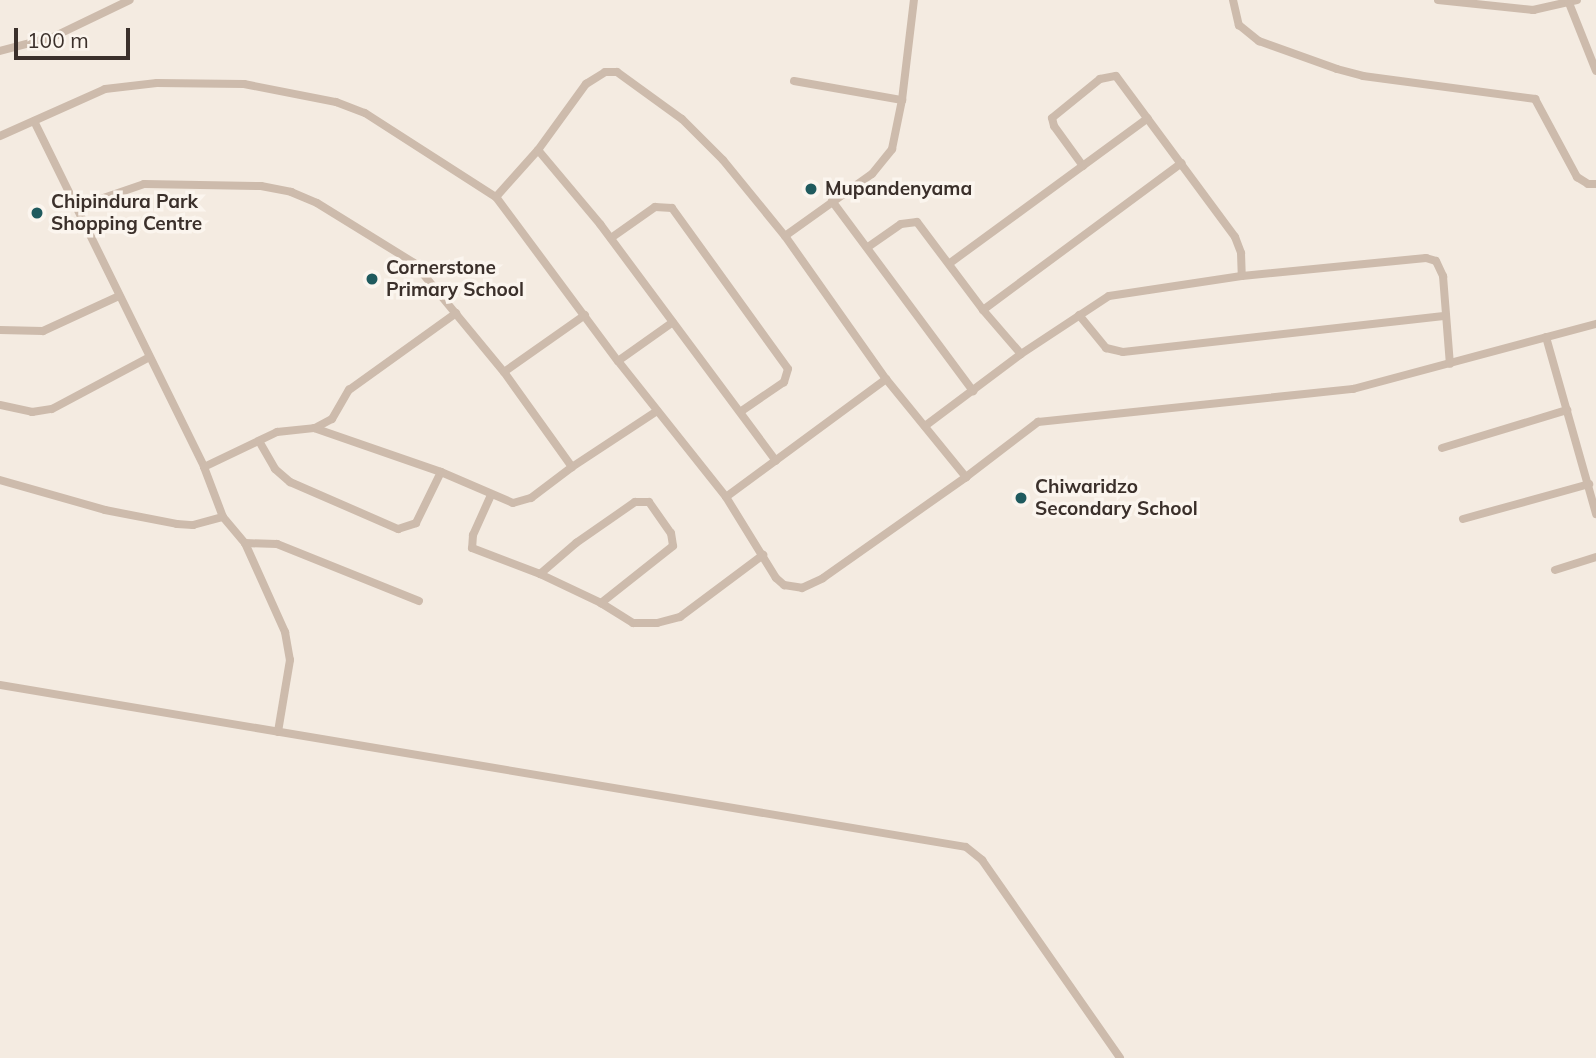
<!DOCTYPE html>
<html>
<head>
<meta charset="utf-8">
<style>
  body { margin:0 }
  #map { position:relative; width:1596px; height:1058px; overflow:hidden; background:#f4ebe1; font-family:Mulish,sans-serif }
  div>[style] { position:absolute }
  .minor>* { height:8px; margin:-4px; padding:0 4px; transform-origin:4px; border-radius:4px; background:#cdbbac }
  .dots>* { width:19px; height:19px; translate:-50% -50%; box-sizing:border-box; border:4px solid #fbf5ee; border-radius:50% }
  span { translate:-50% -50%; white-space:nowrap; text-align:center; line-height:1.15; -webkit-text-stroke:7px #fbf5ee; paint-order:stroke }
  .poi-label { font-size:19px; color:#3b302b; font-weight:700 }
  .left { translate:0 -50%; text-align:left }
  .scale { position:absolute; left:14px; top:28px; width:116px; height:32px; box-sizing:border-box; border:4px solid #3b302b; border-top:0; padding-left:9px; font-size:21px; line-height:24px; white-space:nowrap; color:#3b302b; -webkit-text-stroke:5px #fbf5ee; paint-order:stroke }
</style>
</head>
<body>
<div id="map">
  <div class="minor">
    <div style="left:1233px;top:0;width:26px;rotate:77deg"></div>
    <div style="left:1239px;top:25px;width:26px;rotate:39deg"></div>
    <div style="left:1259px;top:41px;width:83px;rotate:19.7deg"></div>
    <div style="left:1337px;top:69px;width:27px;rotate:15deg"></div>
    <div style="left:1363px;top:76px;width:174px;rotate:7.6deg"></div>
    <div style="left:1535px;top:99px;width:89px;rotate:61.7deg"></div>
    <div style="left:1577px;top:177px;width:13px;rotate:32deg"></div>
    <div style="left:1588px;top:184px;width:8px"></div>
    <div style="left:1438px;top:0;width:96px;rotate:6deg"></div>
    <div style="left:1533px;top:10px;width:45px;rotate:-12.8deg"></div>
    <div style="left:1569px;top:3px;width:73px;rotate:68.3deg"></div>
    <div style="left:0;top:51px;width:55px;rotate:-14.8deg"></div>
    <div style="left:53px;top:37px;width:85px;rotate:-25.7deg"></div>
    <div style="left:794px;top:81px;width:110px;rotate:10deg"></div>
    <div style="left:34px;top:121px;width:386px;rotate:63.8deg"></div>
    <div style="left:204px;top:467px;width:53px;rotate:69.2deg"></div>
    <div style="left:223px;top:517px;width:34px;rotate:50deg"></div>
    <div style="left:245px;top:543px;width:98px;rotate:65.8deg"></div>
    <div style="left:285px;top:632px;width:28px;rotate:80deg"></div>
    <div style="left:290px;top:660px;width:73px;rotate:99.5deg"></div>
    <div style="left:0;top:136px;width:115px;rotate:-24.1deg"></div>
    <div style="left:105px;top:89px;width:52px;rotate:-6.6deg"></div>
    <div style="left:157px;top:83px;width:87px;rotate:0.7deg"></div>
    <div style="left:244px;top:84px;width:94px;rotate:11.1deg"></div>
    <div style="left:336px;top:102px;width:31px;rotate:21deg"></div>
    <div style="left:365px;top:113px;width:156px;rotate:32.7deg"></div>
    <div style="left:496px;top:197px;width:63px;rotate:-48.2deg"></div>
    <div style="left:538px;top:150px;width:82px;rotate:-54deg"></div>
    <div style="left:586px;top:84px;width:22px;rotate:-32deg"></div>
    <div style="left:605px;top:72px;width:12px"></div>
    <div style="left:617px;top:72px;width:80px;rotate:35.9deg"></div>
    <div style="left:682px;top:119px;width:58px;rotate:45deg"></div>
    <div style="left:723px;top:160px;width:98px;rotate:50.8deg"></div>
    <div style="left:785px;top:236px;width:175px;rotate:54.8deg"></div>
    <div style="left:886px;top:379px;width:127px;rotate:50.8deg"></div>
    <div style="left:966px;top:477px;width:91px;rotate:-37.4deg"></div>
    <div style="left:1038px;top:422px;width:317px;rotate:-6deg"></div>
    <div style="left:1353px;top:389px;width:252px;rotate:-15deg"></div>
    <div style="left:538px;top:150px;width:97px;rotate:50deg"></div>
    <div style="left:600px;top:224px;width:295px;rotate:53.4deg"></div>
    <div style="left:1083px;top:166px;width:49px;rotate:-125.9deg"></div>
    <div style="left:1054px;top:126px;width:8px;rotate:-104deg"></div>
    <div style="left:1052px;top:118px;width:62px;rotate:-39.1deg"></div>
    <div style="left:1100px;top:79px;width:16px;rotate:-11deg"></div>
    <div style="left:1116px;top:76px;width:200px;rotate:53.5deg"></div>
    <div style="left:1235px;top:237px;width:17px;rotate:69deg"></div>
    <div style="left:1241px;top:253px;width:23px;rotate:88deg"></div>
    <div style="left:496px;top:197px;width:204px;rotate:53.4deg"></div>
    <div style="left:618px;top:361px;width:174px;rotate:51.5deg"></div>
    <div style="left:726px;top:497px;width:95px;rotate:58.3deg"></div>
    <div style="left:776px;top:578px;width:11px;rotate:41deg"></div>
    <div style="left:784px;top:585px;width:18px;rotate:9deg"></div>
    <div style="left:802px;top:588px;width:23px;rotate:-25deg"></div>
    <div style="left:823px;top:578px;width:175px;rotate:-35.2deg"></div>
    <div style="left:832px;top:201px;width:237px;rotate:53.4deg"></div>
    <div style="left:77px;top:207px;width:71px;rotate:-18.9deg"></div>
    <div style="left:144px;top:184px;width:117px;rotate:1deg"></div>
    <div style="left:261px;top:186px;width:31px;rotate:11deg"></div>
    <div style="left:291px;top:192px;width:28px;rotate:23deg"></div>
    <div style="left:317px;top:203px;width:114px;rotate:31.7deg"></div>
    <div style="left:414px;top:263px;width:141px;rotate:50.5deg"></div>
    <div style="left:504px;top:372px;width:117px;rotate:54.4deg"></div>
    <div style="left:572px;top:467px;width:102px;rotate:-33.4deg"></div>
    <div style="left:785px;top:236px;width:107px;rotate:-35.5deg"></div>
    <div style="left:872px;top:174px;width:32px;rotate:-51deg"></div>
    <div style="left:892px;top:149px;width:50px;rotate:-78.5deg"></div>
    <div style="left:902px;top:100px;width:101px;rotate:-83.2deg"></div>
    <div style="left:611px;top:238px;width:54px;rotate:-35.2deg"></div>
    <div style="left:655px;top:207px;width:17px;rotate:3deg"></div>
    <div style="left:672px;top:208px;width:198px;rotate:54.2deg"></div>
    <div style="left:788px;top:369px;width:14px;rotate:107deg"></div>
    <div style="left:784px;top:382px;width:53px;rotate:145.7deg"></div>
    <div style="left:868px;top:247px;width:40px;rotate:-34.9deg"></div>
    <div style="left:901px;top:224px;width:16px;rotate:-7deg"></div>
    <div style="left:917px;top:222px;width:110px;rotate:53.1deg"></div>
    <div style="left:983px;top:310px;width:58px;rotate:49.2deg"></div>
    <div style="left:950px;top:263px;width:245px;rotate:-36.2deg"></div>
    <div style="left:983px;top:310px;width:247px;rotate:-36.5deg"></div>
    <div style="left:1079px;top:315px;width:43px;rotate:50.7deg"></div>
    <div style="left:1106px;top:348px;width:17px;rotate:13deg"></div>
    <div style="left:1123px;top:352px;width:325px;rotate:-6.4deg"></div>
    <div style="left:0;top:330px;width:43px;rotate:1.3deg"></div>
    <div style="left:43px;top:331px;width:84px;rotate:-24.7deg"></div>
    <div style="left:1546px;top:337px;width:184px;rotate:74.2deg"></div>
    <div style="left:618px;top:361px;width:67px;rotate:-35.3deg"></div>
    <div style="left:504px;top:372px;width:99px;rotate:-35.1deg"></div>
    <div style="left:0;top:405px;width:33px;rotate:12deg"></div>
    <div style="left:32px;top:412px;width:20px;rotate:-9deg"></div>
    <div style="left:52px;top:409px;width:109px;rotate:-28deg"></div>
    <div style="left:925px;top:426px;width:120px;rotate:-36.9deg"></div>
    <div style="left:1021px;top:354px;width:105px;rotate:-33.4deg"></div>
    <div style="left:1109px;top:296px;width:134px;rotate:-8.6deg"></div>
    <div style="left:1242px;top:276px;width:185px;rotate:-5.6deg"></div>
    <div style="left:1426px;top:258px;width:10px;rotate:17deg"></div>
    <div style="left:1436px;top:261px;width:17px;rotate:65deg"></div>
    <div style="left:1443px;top:276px;width:88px;rotate:85.5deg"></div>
    <div style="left:315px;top:428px;width:19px;rotate:-28deg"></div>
    <div style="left:332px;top:419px;width:34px;rotate:-60deg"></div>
    <div style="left:349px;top:390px;width:132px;rotate:-35.7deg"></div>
    <div style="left:259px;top:441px;width:32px;rotate:60deg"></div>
    <div style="left:275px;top:469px;width:20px;rotate:41deg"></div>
    <div style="left:290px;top:482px;width:118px;rotate:23.5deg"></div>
    <div style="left:398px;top:529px;width:19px;rotate:-18deg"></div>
    <div style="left:416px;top:523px;width:57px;rotate:-63.9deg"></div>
    <div style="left:1442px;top:448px;width:131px;rotate:-16.9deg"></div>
    <div style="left:204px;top:467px;width:81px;rotate:-25.6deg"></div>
    <div style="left:277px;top:432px;width:37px;rotate:-6deg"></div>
    <div style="left:314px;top:428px;width:134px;rotate:19.1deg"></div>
    <div style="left:441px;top:472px;width:78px;rotate:23.3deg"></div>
    <div style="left:513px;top:503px;width:19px;rotate:-16deg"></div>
    <div style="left:531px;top:498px;width:51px;rotate:-37.1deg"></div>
    <div style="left:0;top:480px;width:109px;rotate:15.9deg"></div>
    <div style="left:105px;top:510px;width:73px;rotate:11deg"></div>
    <div style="left:177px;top:524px;width:16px;rotate:4deg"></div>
    <div style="left:193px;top:525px;width:31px;rotate:-15deg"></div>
    <div style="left:491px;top:495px;width:44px;rotate:114.2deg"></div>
    <div style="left:473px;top:535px;width:13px;rotate:94deg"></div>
    <div style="left:472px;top:548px;width:73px;rotate:20.9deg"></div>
    <div style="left:540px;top:574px;width:68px;rotate:25.4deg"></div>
    <div style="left:601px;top:603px;width:38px;rotate:32deg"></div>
    <div style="left:633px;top:623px;width:24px"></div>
    <div style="left:657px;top:623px;width:24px;rotate:-15deg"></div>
    <div style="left:680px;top:617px;width:104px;rotate:-36.8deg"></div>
    <div style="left:726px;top:497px;width:199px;rotate:-36.4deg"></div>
    <div style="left:1463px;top:519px;width:131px;rotate:-15.5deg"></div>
    <div style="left:245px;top:543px;width:32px;rotate:2deg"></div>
    <div style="left:277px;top:544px;width:153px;rotate:21.9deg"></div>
    <div style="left:1555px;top:570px;width:43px;rotate:-17.6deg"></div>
    <div style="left:540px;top:574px;width:48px;rotate:-40.7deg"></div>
    <div style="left:576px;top:543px;width:72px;rotate:-34.8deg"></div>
    <div style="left:635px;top:502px;width:14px"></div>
    <div style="left:649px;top:502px;width:38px;rotate:55deg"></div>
    <div style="left:671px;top:533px;width:13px;rotate:81deg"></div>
    <div style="left:673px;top:546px;width:92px;rotate:141.6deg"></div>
    <div style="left:0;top:685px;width:979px;rotate:9.52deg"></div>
    <div style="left:966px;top:847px;width:21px;rotate:39deg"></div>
    <div style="left:982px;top:860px;width:241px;rotate:55.1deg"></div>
  </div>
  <div class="dots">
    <div style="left:811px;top:189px;background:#1f5a5e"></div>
    <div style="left:37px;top:213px;background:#1f5a5e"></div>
    <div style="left:372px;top:279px;background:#1f5a5e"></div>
    <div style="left:1021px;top:498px;background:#1f5a5e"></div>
  </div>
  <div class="poi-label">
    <span class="left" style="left:825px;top:189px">Mupandenyama</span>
    <span class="left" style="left:51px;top:213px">Chipindura Park<br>Shopping Centre</span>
    <span class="left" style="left:386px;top:279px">Cornerstone<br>Primary School</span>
    <span class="left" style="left:1035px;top:498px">Chiwaridzo<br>Secondary School</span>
  </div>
  <div class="scale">100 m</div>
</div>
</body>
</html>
